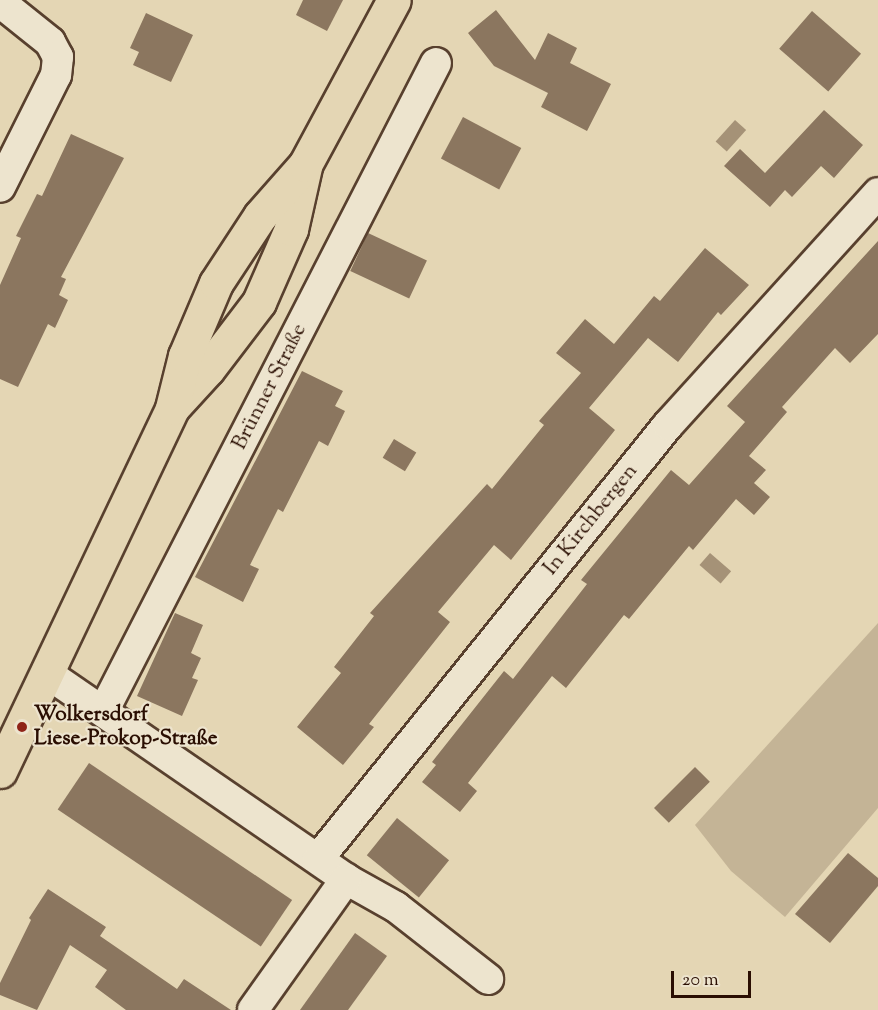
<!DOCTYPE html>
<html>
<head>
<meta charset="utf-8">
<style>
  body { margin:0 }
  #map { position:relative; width:878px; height:1010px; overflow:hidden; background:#e4d6b4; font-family:"Sorts Mill Goudy",serif }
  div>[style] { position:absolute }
  .green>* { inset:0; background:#c4b496 }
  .water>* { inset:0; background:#a59277; transform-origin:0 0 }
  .building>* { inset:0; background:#8b765f; transform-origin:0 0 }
  .roads { filter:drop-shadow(2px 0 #58402e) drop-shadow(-2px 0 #58402e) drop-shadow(0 2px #58402e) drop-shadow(0 -2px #58402e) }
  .street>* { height:30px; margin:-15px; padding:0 15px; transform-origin:15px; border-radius:15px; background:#ede4ce }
  .primary>* { height:33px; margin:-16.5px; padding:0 16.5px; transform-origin:16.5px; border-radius:16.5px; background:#e4d6b4 }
  .dots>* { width:16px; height:16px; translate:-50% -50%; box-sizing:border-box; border:3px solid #ede4ce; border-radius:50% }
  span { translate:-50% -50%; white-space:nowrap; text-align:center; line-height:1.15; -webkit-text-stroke:4.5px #ede4ce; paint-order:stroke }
  .street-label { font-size:21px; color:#2a0e02 }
  .poi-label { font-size:21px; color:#2a0e02; font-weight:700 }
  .left { translate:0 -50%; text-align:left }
  .scale { position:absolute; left:671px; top:971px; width:80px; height:27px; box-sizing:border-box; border:3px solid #2a0e02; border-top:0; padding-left:8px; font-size:18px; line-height:21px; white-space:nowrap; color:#2a0e02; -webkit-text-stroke:4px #ede4ce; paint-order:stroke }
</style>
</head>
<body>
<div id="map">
  <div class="green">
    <div style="clip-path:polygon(878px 623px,878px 808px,785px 917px,731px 871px,695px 825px)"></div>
  </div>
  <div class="water">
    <div style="left:735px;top:120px;width:15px;height:29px;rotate:42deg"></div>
    <div style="left:710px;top:553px;width:28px;height:16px;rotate:41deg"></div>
  </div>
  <div class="building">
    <div style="clip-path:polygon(303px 0,343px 0,327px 31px,296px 15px)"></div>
    <div style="clip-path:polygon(496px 10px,535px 60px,548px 33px,577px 48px,570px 63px,611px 84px,587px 131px,541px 107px,548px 93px,494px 66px,468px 33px)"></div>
    <div style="left:812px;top:11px;width:65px;height:50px;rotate:41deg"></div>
    <div style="clip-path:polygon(146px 13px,193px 35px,171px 82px,133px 65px,139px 52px,130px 48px)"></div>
    <div style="clip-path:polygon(824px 110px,863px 145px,834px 178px,821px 166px,792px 197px,785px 190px,770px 207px,724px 166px,740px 149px,765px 173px)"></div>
    <div style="left:463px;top:117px;width:66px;height:47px;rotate:28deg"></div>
    <div style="clip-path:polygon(71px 134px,124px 158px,61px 277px,66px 279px,59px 295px,68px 300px,55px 328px,48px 324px,18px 387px,0 379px,0 285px,21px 238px,16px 236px,37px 194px,42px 196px)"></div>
    <div style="left:368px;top:233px;width:65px;height:42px;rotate:25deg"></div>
    <div style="clip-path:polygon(878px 241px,878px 334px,850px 363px,835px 348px,782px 407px,787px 412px,749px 456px,766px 470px,754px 483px,770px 497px,754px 515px,736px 499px,693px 550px,689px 546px,629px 619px,624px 615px,566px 688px,552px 676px,468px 783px,477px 791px,460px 812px,422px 782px,436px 765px,432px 762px,504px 671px,513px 679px,587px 584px,581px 580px,671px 470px,689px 485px,745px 422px,727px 406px)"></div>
    <div style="clip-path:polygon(705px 248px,749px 285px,721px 315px,718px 312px,678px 362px,648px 338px,589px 408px,615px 430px,511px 560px,494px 545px,438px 612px,450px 622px,369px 724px,374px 727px,343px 765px,297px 727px,341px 673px,334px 667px,374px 616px,370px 613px,487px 484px,492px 489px,544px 425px,539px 421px,581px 373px,556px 353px,585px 319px,614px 344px,654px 296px,660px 301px)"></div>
    <div style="clip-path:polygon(302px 371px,343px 391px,335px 406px,345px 411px,328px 446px,319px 441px,283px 512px,278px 509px,250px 565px,259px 569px,243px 602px,195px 577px)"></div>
    <div style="left:394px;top:439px;width:26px;height:22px;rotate:31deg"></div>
    <div style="clip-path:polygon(175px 613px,203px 625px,191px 653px,201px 658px,192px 678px,198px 680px,182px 716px,137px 696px)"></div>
    <div style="left:89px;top:763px;width:245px;height:56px;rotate:34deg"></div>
    <div style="left:695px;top:767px;width:21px;height:58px;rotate:45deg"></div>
    <div style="left:397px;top:818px;width:67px;height:48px;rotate:39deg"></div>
    <div style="clip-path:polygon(848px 853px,878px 878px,878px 886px,830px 943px,795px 914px)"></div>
    <div style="clip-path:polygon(48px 889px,106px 927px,100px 936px,177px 989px,184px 979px,231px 1010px,126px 1010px,95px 987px,107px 970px,70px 945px,37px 1010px,0 995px,0 983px,31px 920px,29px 918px)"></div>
    <div style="clip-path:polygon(355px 933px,387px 956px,348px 1010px,300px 1010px)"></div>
  </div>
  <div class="roads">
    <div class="street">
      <div style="left:0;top:2px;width:64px;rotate:38.7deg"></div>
      <div style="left:50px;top:42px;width:17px;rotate:62deg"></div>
      <div style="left:58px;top:57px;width:18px;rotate:96deg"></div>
      <div style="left:56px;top:75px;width:125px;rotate:116.6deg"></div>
      <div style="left:48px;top:674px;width:362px;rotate:34.5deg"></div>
      <div style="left:346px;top:879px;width:57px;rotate:29.2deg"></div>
      <div style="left:396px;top:907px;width:117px;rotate:38deg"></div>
      <div style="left:104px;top:710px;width:727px;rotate:-62.84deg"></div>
      <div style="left:318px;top:859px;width:558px;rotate:-51.12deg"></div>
      <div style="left:668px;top:425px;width:313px;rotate:-47.8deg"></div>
      <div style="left:253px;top:1010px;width:161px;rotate:-54.6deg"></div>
    </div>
    <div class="primary">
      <div style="left:174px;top:406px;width:50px;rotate:-47.4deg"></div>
      <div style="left:208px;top:369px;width:84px;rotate:-52.7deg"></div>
      <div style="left:259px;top:302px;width:80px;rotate:-66.3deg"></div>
      <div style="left:291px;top:229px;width:64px;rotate:-77.3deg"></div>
      <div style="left:0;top:771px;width:402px;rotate:-64.6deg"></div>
      <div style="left:172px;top:408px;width:54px;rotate:-76deg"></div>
      <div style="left:185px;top:356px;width:79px;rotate:-67deg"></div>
      <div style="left:216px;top:283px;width:80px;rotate:-56.7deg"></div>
      <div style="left:260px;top:216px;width:68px;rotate:-48.6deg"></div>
      <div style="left:305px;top:165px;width:187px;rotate:-61.7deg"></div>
    </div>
  </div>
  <div class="dots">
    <div style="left:22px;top:727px;background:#8f2418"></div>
  </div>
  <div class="street-label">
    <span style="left:270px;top:387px;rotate:-63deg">Brünner Straße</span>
    <span style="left:591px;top:520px;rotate:-51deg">In Kirchbergen</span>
  </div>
  <div class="poi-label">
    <span class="left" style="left:34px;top:727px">Wolkersdorf<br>Liese-Prokop-Straße</span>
  </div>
  <div class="scale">20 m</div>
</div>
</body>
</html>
